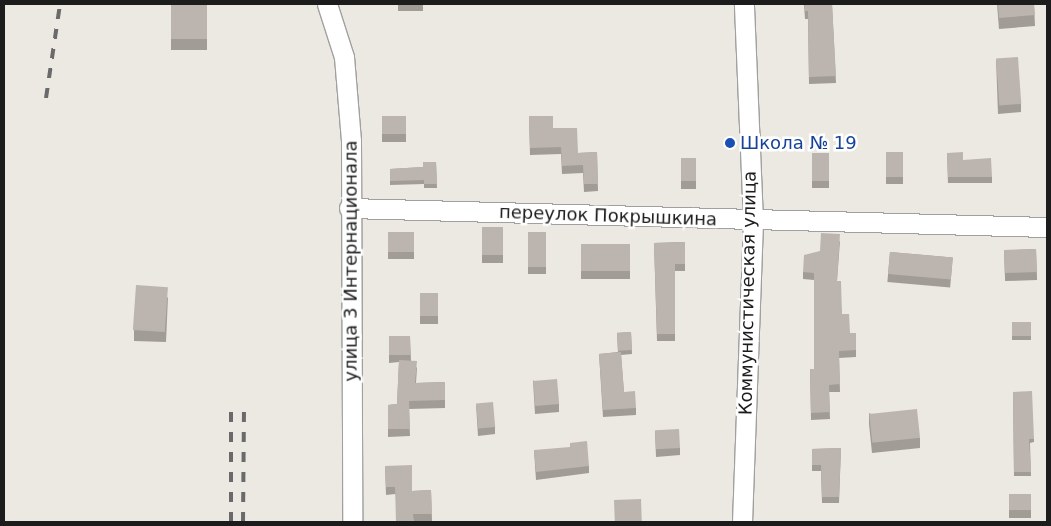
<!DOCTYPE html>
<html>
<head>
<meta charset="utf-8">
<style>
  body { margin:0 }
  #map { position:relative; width:1051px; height:526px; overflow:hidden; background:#ece9e2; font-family:"DejaVu Sans",sans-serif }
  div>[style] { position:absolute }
  .roads { filter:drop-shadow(1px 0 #a0a0a0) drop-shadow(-1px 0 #a0a0a0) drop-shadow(0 1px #a0a0a0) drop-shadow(0 -1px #a0a0a0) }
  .minor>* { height:19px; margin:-9.5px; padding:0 9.5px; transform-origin:9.5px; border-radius:9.5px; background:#fff }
  .rail>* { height:4px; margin-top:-2px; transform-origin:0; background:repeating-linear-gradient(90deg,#6a6a6a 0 10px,transparent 0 20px) }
  .wall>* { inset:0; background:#a29c96; transform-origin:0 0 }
  .building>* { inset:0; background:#bcb5af; transform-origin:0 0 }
  .dots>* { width:14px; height:14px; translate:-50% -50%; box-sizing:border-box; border:2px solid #fff; border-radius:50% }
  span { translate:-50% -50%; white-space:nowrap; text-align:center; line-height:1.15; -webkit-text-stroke:5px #fff; paint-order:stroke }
  .transit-label { font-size:18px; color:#164399 }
  .left { translate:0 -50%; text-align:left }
  .street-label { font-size:18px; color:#1c1c1c }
  .frame { position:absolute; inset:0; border:5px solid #1c1c1c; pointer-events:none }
</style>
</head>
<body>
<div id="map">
  <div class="roads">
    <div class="minor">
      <div style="left:327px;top:4px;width:56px;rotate:72.2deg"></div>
      <div style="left:344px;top:57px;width:84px;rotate:85.2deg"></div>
      <div style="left:351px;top:141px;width:381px;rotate:89.8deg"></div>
      <div style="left:349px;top:208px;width:698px;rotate:1.56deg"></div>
      <div style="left:742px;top:522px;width:301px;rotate:-87.9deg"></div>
      <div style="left:753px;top:221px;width:217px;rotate:-92.4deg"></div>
    </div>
  </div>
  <div class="rail">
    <div style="left:46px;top:98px;width:95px;rotate:-81.5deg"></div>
    <div style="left:231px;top:522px;width:110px;rotate:-90deg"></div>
    <div style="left:243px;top:522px;width:110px;rotate:-89.5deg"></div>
  </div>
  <div class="wall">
    <div style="left:171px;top:4px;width:36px;height:46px"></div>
    <div style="left:398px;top:4px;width:25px;height:7px"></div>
    <div style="clip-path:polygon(804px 4px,832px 4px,836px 83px,809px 84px,808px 19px,805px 19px)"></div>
    <div style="clip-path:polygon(997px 4px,1034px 4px,1035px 26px,999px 29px)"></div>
    <div style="clip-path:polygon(996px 59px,1021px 104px,1021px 112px,998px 114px)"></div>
    <div style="left:382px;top:116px;width:24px;height:26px"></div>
    <div style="clip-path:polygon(529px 116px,578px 153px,597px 152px,598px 191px,584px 192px,583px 173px,562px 174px,561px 154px,530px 155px)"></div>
    <div style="left:886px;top:152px;width:17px;height:32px"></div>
    <div style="left:812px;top:153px;width:17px;height:35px"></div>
    <div style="clip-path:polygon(947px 153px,963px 160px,992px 177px,992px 183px,948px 183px)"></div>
    <div style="left:696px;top:158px;width:31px;height:15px;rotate:90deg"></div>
    <div style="clip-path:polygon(436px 162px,437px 188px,424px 188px,424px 184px,390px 185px,390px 169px,423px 167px)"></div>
    <div style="left:482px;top:227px;width:21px;height:36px"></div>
    <div style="left:414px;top:232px;width:27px;height:26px;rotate:90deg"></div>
    <div style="left:528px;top:232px;width:18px;height:42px"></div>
    <div style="clip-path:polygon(840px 241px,837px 281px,842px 314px,850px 333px,856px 333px,856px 357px,839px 358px,840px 392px,829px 392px,830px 419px,811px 420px,810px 369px,814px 369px,814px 280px,803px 279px,803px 272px,820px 251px)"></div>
    <div style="clip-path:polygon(685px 242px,685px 271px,675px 271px,675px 341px,657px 341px,654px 243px)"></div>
    <div style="left:630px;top:244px;width:35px;height:49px;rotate:90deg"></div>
    <div style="left:1036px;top:249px;width:31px;height:32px;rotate:88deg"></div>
    <div style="left:890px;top:252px;width:63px;height:30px;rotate:5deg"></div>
    <div style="left:420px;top:293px;width:18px;height:31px"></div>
    <div style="clip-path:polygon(168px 297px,166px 342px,134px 341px,134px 330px)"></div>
    <div style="left:1031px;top:322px;width:18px;height:19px;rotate:90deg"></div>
    <div style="clip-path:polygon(631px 332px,632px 354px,621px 355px,624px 392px,636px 408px,636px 415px,603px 417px,599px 354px,618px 352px,617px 333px)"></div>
    <div style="clip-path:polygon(389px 336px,410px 336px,411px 361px,417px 368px,416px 383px,445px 382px,445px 408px,409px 409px,410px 436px,388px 437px,388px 405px,397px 404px,399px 362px,389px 363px)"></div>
    <div style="clip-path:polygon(533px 380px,559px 404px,559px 412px,535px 414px)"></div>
    <div style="clip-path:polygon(1013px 392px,1034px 439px,1034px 442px,1030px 443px,1031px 476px,1014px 476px)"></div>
    <div style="clip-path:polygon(476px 404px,495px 427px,495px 434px,478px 436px)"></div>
    <div style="clip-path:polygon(869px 413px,920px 438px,920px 448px,872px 453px,869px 424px)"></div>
    <div style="clip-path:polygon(655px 431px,680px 448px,680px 455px,656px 457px)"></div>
    <div style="clip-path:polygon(841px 448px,839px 503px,822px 503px,821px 471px,812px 471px,812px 449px)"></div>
    <div style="clip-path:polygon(534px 450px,589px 466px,589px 473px,536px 480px)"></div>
    <div style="clip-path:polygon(385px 466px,412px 491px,431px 490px,432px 521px,414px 521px,395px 494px,386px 495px)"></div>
    <div style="left:1009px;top:494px;width:22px;height:24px"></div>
  </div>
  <div class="building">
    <div style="left:171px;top:4px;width:36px;height:35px"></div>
    <div style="clip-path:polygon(805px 4px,832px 4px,836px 76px,809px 77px,808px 11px,805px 11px)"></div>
    <div style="clip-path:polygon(998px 4px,1034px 4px,1035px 15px,999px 18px)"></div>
    <div style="left:1018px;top:57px;width:47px;height:22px;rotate:86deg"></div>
    <div style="left:382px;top:116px;width:24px;height:18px"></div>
    <div style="clip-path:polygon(529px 116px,553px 116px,553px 128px,577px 128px,578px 153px,597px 152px,598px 184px,584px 184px,583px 165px,562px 166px,561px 147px,530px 148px)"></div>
    <div style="left:886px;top:152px;width:17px;height:25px"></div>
    <div style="clip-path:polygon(963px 152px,963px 160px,991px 158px,992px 177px,948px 177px,947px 153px)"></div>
    <div style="left:812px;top:153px;width:17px;height:28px"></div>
    <div style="left:696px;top:158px;width:23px;height:15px;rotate:90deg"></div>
    <div style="clip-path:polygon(423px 162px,436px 162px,437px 184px,424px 184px,424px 180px,390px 181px,390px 169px,423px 167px)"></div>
    <div style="left:482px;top:227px;width:21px;height:28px"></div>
    <div style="left:414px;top:232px;width:20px;height:26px;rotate:90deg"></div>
    <div style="left:528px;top:232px;width:18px;height:35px"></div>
    <div style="clip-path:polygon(821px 233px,840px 234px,837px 281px,841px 281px,842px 314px,849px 314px,850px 333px,856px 333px,856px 350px,839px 351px,840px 384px,829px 385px,830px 412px,811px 413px,810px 369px,814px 369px,814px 273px,803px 272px,804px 255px,820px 251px)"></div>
    <div style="clip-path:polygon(685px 242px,685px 264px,675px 264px,675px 334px,657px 334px,654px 243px)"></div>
    <div style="left:630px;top:244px;width:27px;height:49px;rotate:90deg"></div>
    <div style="left:1036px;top:249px;width:23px;height:32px;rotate:88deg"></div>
    <div style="left:890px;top:252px;width:63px;height:22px;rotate:5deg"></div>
    <div style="left:136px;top:285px;width:32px;height:45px;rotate:4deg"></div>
    <div style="left:420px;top:293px;width:18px;height:23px"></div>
    <div style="left:1031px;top:322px;width:14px;height:19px;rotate:90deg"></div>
    <div style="left:631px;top:332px;width:18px;height:14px;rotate:87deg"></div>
    <div style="left:389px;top:336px;width:21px;height:19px"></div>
    <div style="clip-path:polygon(621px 352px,624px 392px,635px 391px,636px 408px,603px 410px,599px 354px)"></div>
    <div style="clip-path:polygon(399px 360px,417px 361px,415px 383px,445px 382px,445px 400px,409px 401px,410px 429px,388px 429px,388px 405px,397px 404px)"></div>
    <div style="left:557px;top:379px;width:25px;height:24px;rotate:85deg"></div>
    <div style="clip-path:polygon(1032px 391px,1034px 439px,1029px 439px,1031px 472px,1014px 472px,1013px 392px)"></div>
    <div style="left:493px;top:402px;width:25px;height:17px;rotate:85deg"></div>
    <div style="left:917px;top:409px;width:29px;height:48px;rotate:84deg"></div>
    <div style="left:679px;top:429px;width:19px;height:24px;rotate:87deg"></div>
    <div style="clip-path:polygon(587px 441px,589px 466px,536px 472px,534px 450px,570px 447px,570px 443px)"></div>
    <div style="clip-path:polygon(841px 448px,839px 497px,822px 497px,821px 465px,812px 465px,812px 449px)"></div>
    <div style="clip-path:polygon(412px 465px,412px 491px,431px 490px,432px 514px,413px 514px,414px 522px,396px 522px,395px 487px,386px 487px,385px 466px)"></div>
    <div style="left:1009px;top:494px;width:22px;height:16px"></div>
    <div style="left:641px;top:499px;width:23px;height:27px;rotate:88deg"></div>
  </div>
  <div class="dots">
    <div style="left:730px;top:143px;background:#1a4fb4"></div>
  </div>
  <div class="transit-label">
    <span class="left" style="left:740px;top:143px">Школа № 19</span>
  </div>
  <div class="street-label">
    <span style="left:608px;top:216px;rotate:2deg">переулок Покрышкина</span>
    <span style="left:351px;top:261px;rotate:-90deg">улица 3 Интернационала</span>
    <span style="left:748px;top:293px;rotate:-89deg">Коммунистическая улица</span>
  </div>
  <div class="frame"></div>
</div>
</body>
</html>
